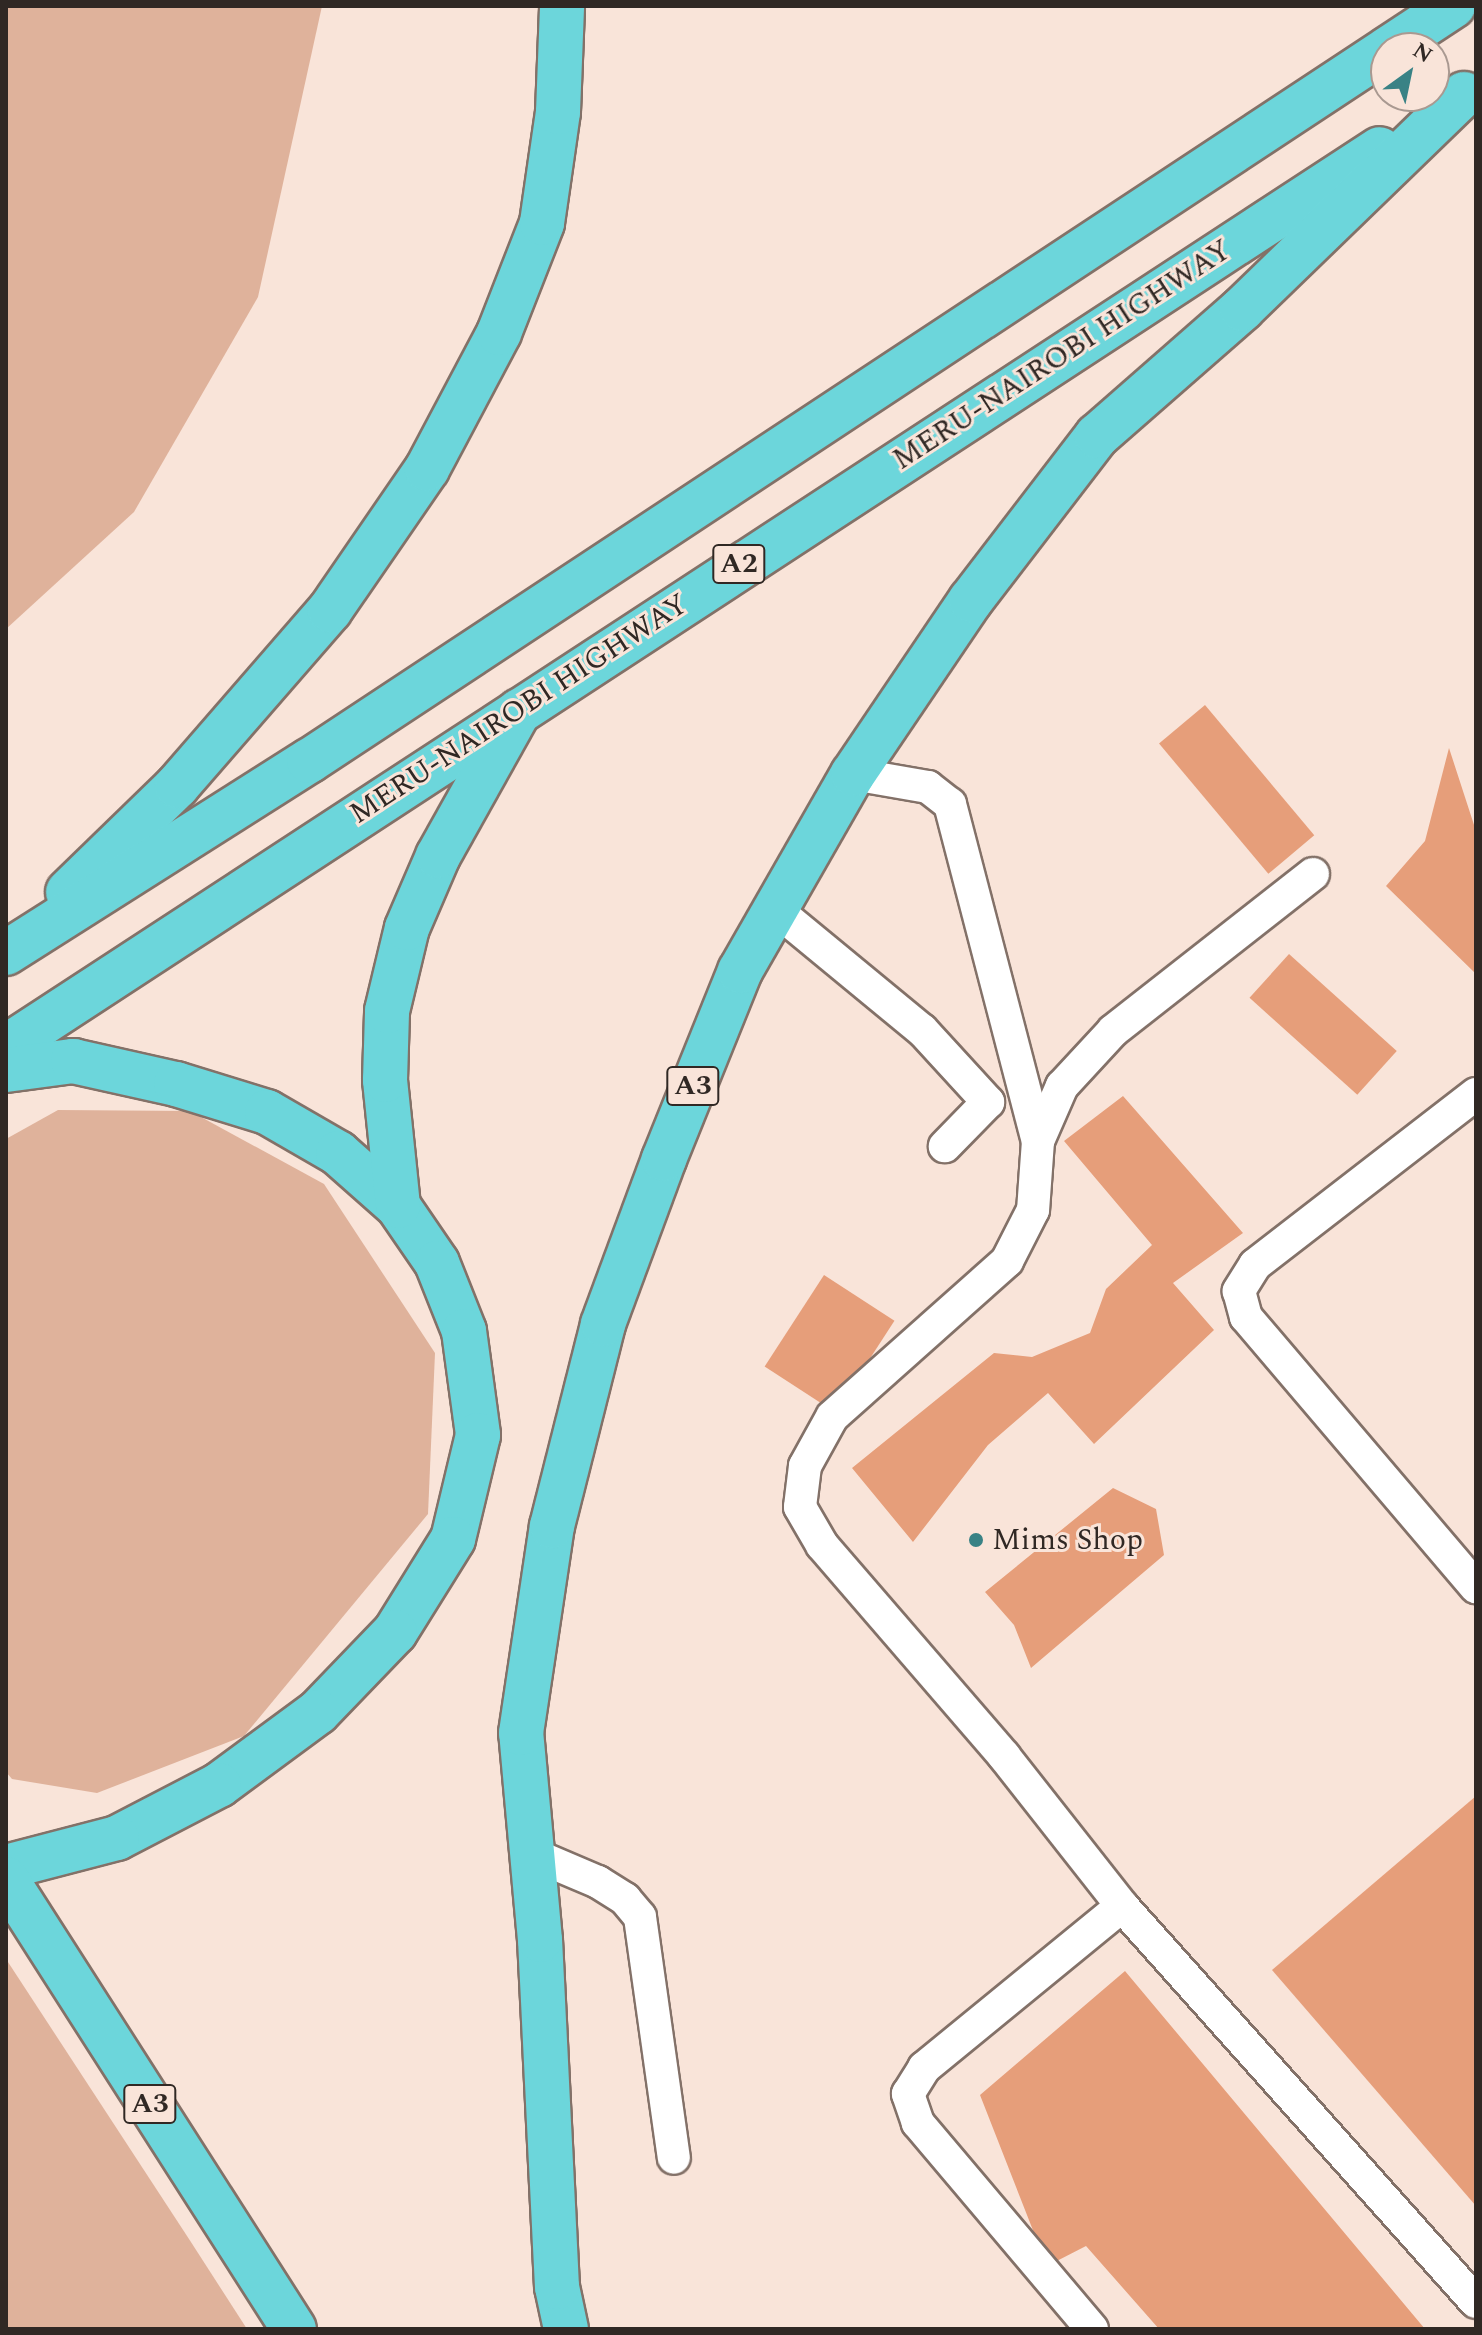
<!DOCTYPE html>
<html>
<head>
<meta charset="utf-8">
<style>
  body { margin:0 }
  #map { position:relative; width:1482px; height:2335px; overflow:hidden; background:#f9e4d9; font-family:Spectral,serif }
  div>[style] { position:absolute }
  .green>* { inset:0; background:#dfb29b }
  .building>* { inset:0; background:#e69e7a; transform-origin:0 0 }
  .roads { filter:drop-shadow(2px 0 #837168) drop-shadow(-2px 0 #837168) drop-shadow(0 2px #837168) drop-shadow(0 -2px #837168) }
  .street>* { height:32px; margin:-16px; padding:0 16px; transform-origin:16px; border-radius:16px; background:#fff }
  .highway>* { height:44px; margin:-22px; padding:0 22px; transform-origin:22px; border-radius:22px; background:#6cd6db }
  .dots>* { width:22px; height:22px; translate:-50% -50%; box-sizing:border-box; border:4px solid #f9e4d9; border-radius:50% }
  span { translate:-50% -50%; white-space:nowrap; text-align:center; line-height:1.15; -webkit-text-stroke:6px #f9e4d9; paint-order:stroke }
  .shield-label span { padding:2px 6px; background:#f9e4d9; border:2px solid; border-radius:6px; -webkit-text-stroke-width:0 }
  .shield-label { font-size:28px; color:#302824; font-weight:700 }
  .street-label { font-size:30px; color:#302824 }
  .poi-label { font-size:30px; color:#302824 }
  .left { translate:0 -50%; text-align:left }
  .frame { position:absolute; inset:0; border:8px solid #302824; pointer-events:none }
  .north { position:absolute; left:1370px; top:32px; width:80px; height:80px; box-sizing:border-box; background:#f9e4d9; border:2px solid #a99991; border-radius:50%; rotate:33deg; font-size:22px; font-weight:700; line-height:32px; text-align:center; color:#302824 }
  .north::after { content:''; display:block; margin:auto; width:28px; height:36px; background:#398285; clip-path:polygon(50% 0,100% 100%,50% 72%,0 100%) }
</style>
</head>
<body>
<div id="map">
  <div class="green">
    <div style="clip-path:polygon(6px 6px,322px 6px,258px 297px,134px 512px,6px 629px)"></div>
    <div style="clip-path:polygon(58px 1110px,190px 1111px,324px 1184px,435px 1353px,428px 1514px,244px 1736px,97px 1793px,12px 1779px,6px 1772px,6px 1139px)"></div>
    <div style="clip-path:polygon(6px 1959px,189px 2239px,247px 2329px,6px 2329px)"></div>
  </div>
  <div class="building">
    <div style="left:1205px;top:705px;width:170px;height:60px;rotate:50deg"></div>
    <div style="clip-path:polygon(1449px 748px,1476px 831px,1476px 974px,1386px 886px,1425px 841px)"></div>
    <div style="left:1289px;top:954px;width:145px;height:59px;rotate:42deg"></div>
    <div style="clip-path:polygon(1123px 1096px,1243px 1233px,1173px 1283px,1214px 1330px,1094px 1444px,1048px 1393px,988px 1445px,913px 1542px,852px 1468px,994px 1353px,1032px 1357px,1090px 1333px,1106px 1289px,1152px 1245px,1064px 1141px)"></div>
    <div style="left:824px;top:1275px;width:84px;height:109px;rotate:33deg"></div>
    <div style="clip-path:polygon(1113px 1488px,1156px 1509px,1164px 1555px,1031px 1668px,1014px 1625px,985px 1592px)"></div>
    <div style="clip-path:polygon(1476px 1796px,1476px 2206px,1272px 1970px)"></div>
    <div style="clip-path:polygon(1125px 1971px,1425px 2329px,1159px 2329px,1086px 2246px,1047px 2266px,980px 2095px)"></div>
  </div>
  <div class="roads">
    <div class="street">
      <div style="left:853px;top:774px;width:76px;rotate:9.8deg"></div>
      <div style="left:928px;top:787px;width:28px;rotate:38deg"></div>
      <div style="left:950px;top:804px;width:348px;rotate:75.4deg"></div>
      <div style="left:1313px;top:874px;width:254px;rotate:141.9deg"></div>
      <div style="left:1113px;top:1031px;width:75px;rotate:132.8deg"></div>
      <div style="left:1062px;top:1086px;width:60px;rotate:113.6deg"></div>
      <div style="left:1038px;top:1141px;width:69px;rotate:94.1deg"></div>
      <div style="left:1033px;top:1210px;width:57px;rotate:117deg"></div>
      <div style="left:1007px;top:1261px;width:234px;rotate:138.3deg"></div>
      <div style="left:832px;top:1417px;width:56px;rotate:118.9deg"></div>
      <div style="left:805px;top:1466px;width:41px;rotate:97deg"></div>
      <div style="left:800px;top:1507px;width:44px;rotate:59.9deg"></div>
      <div style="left:822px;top:1545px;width:279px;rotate:49.2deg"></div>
      <div style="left:1004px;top:1756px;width:191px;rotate:51.8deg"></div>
      <div style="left:1122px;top:1906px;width:531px;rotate:48.21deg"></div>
      <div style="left:775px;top:909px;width:190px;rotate:39.5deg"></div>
      <div style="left:922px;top:1030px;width:98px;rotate:47.5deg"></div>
      <div style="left:988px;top:1102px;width:62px;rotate:134.3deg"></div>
      <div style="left:1476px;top:1094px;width:279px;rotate:142.3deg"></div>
      <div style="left:1255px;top:1265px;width:31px;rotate:122deg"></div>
      <div style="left:1239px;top:1291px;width:27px;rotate:75deg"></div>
      <div style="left:1246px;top:1317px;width:355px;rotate:49.6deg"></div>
      <div style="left:532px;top:1854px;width:72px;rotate:23deg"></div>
      <div style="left:598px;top:1882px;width:32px;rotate:32deg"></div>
      <div style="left:625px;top:1899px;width:23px;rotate:50deg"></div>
      <div style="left:640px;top:1917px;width:243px;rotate:82deg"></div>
      <div style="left:1092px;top:2329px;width:270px;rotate:-130.2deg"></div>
      <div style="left:918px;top:2123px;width:31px;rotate:-109deg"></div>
      <div style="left:908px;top:2094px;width:31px;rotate:-58deg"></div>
      <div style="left:924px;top:2068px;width:256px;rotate:-39.3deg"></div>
    </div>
    <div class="highway">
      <div style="left:1389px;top:48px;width:77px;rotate:-33.3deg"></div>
      <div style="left:68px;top:892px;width:152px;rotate:-44.2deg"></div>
      <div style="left:177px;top:786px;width:233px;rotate:-49deg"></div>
      <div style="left:330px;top:610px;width:171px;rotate:-55.5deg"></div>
      <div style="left:427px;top:469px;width:154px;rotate:-62.1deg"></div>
      <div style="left:499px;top:333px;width:118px;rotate:-68.6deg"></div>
      <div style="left:542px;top:223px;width:112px;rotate:-81.8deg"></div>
      <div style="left:558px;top:112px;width:106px;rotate:-87.8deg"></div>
      <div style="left:6px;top:953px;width:359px;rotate:-32.4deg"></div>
      <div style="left:309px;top:761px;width:1291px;rotate:-33.43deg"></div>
      <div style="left:6px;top:1047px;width:1641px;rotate:-33.17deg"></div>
      <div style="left:6px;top:1070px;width:68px;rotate:-7.7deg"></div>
      <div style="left:73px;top:1061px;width:106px;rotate:12.6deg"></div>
      <div style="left:176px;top:1084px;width:95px;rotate:17.1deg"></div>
      <div style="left:267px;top:1112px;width:82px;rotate:30deg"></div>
      <div style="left:338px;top:1153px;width:80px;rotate:41.5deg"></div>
      <div style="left:398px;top:1206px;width:69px;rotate:55.6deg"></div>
      <div style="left:437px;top:1263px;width:73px;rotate:68.3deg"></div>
      <div style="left:464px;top:1331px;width:105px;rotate:82.3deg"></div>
      <div style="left:478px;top:1435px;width:107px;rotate:103.5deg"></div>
      <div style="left:453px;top:1539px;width:110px;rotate:121.9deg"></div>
      <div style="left:395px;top:1632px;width:111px;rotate:133.9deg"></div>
      <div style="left:318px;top:1712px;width:123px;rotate:143.6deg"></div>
      <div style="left:219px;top:1785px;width:115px;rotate:152.5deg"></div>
      <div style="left:117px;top:1838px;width:115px;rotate:165.4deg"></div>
      <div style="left:398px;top:1206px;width:127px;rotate:-95.9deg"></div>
      <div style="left:385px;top:1080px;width:69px;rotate:-88.3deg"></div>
      <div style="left:387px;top:1011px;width:85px;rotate:-76.5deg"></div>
      <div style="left:407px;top:928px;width:78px;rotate:-66.7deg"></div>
      <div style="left:438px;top:856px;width:166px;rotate:-60.8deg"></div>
      <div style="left:6px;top:1879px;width:534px;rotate:57.38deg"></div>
      <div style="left:566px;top:2329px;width:43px;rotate:-102.1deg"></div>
      <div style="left:557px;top:2287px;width:347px;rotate:-92.8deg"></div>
      <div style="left:540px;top:1940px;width:208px;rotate:-95.2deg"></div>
      <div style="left:521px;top:1733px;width:209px;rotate:-81.5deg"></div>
      <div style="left:552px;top:1526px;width:208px;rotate:-75.8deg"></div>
      <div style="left:603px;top:1324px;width:176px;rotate:-69.7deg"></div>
      <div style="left:664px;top:1159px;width:203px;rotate:-68deg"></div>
      <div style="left:740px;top:971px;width:227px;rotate:-60.2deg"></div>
      <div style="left:853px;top:774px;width:210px;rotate:-55.9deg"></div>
      <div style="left:971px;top:600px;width:207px;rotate:-52.5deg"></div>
      <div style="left:1097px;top:436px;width:193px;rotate:-41.2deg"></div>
      <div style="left:1242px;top:309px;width:309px;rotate:-44.1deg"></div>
    </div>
  </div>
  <div class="dots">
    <div style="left:976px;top:1540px;background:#398285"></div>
  </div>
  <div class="shield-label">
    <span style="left:739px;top:564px">A2</span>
    <span style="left:693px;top:1086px">A3</span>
    <span style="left:150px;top:2104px">A3</span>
  </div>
  <div class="street-label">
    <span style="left:1062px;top:355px;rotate:-33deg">MERU-NAIROBI HIGHWAY</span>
    <span style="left:519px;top:709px;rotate:-33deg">MERU-NAIROBI HIGHWAY</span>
  </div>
  <div class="poi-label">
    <span class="left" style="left:992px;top:1540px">Mims Shop</span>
  </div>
  <div class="frame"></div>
  <div class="north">N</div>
</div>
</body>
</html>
